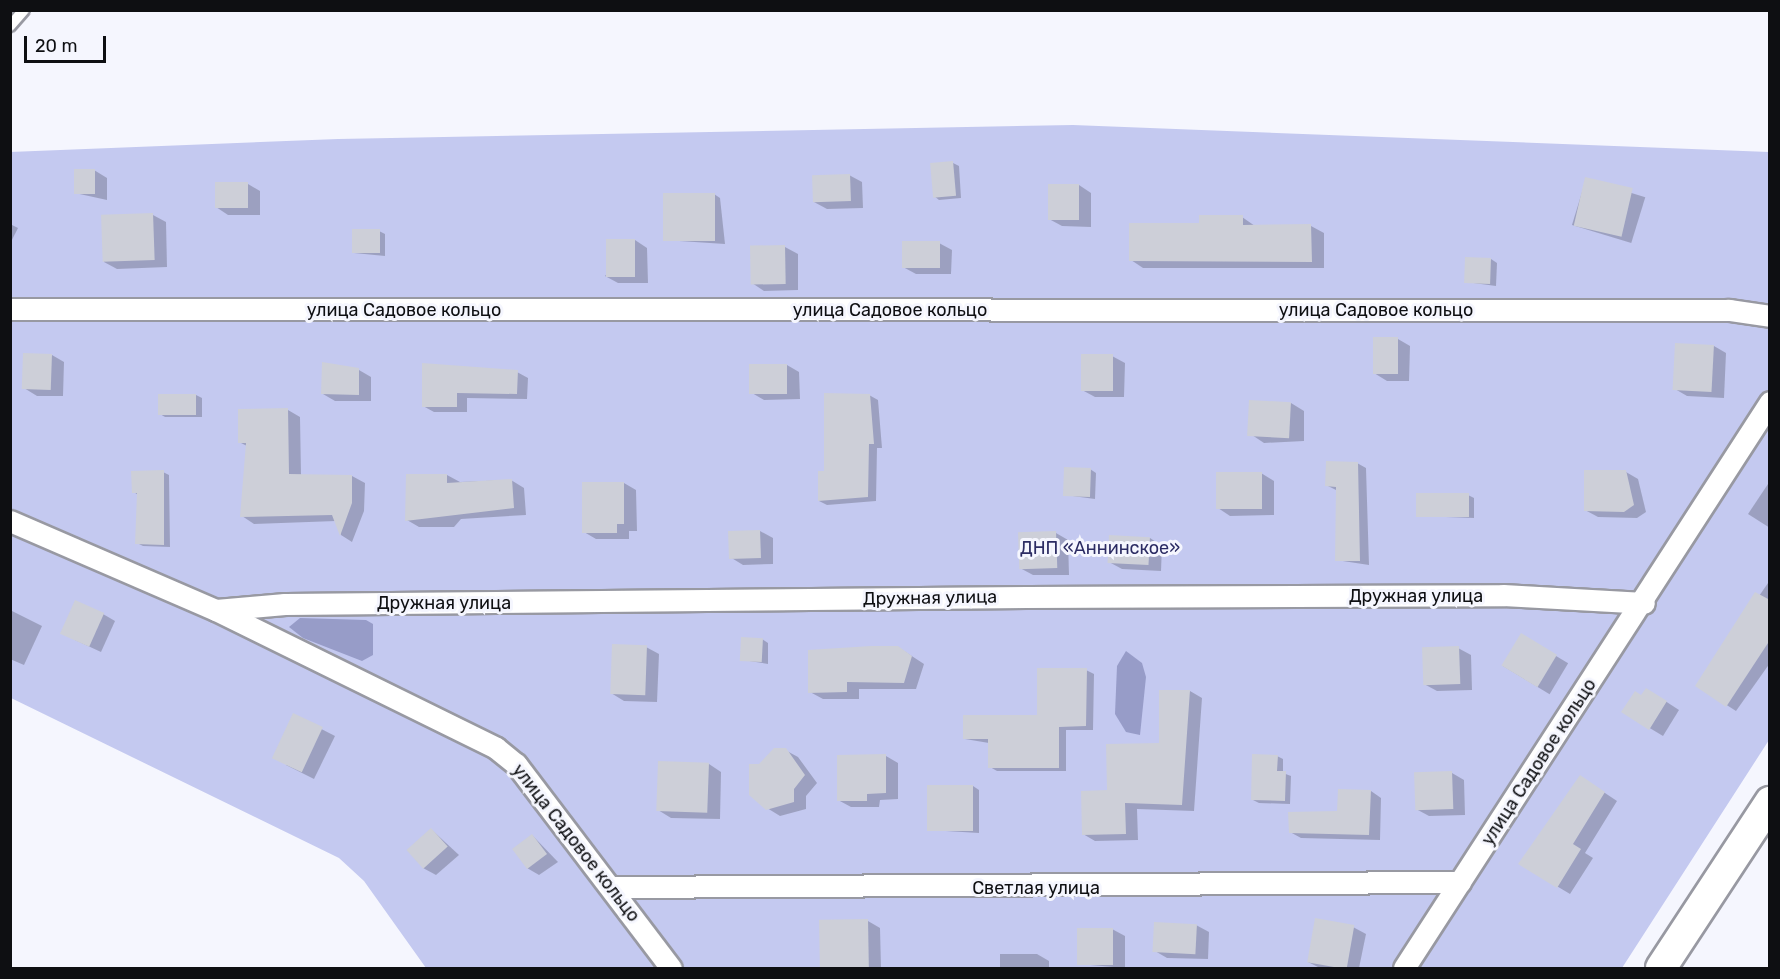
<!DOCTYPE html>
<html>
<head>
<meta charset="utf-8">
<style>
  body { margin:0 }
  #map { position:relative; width:1780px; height:979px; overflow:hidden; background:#f5f6fe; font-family:Rubik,sans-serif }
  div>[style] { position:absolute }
  .green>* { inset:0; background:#c4c9f0 }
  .water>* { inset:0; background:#979cc8 }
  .shadow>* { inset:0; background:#0003; transform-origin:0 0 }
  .building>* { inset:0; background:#cdcfd8; transform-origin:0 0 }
  .roads { filter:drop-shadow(2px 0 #9899a2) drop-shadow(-2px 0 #9899a2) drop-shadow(0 2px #9899a2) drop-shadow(0 -2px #9899a2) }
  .lane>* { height:10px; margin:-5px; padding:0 5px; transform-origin:5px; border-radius:5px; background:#fff }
  .street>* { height:21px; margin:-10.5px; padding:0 10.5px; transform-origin:10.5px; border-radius:10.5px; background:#fff }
  .secondary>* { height:30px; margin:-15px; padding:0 15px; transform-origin:15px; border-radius:15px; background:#fff }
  span { translate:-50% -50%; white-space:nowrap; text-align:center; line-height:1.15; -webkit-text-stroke:6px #f5f6fe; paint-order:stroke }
  .street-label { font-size:18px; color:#0e0f12 }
  .park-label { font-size:18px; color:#2c2c63 }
  .frame { position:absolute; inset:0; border:12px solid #0e0f12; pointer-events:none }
  .scale { position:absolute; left:24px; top:36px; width:82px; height:27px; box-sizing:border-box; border:3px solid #0e0f12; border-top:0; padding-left:8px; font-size:18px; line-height:21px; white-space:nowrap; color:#0e0f12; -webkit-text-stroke:4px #f5f6fe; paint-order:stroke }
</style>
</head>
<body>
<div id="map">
  <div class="green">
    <div style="clip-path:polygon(1073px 125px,1769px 152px,1769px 740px,1622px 968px,426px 968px,364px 881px,339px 858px,11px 698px,10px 152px,338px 139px)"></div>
  </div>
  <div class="water">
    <div style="clip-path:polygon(300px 618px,366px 620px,373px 624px,373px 655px,362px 661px,303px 638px,289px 627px)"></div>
    <div style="clip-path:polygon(1126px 651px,1142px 663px,1146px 677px,1140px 735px,1126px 732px,1115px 714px,1117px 666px)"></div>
  </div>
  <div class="shadow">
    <div style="clip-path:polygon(953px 163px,959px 166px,961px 198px,939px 200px,934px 196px)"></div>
    <div style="clip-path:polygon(94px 170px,107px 178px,107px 200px,75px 193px)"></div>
    <div style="clip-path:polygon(849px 175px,862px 182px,863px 208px,827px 209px,814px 202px)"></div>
    <div style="left:1586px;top:179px;width:62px;height:48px;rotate:17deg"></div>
    <div style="clip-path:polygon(248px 184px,260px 191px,260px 215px,228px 215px,216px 207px)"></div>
    <div style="clip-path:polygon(1079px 185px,1091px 193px,1091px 227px,1062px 226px,1049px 219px)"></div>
    <div style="clip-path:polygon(714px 194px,720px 198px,725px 244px,664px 240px)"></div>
    <div style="clip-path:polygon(153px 215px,166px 222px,167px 267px,117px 269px,104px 262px,103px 217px)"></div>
    <div style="clip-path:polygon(1242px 217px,1255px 226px,1311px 226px,1324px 233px,1324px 268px,1143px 268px,1131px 260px,1201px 225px)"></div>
    <div style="left:10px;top:224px;width:9px;height:37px;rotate:27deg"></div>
    <div style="clip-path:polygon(379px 231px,385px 234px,385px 256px,354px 253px)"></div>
    <div style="clip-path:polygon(635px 240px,647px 248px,648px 283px,618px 283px,605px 276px)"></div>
    <div style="clip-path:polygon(939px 243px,952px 250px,951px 274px,916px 274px,903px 267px)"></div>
    <div style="clip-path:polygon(751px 247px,785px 247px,798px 254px,798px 290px,764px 291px,752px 283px)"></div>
    <div style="clip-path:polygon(1491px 259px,1497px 263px,1496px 286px,1466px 282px)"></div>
    <div style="clip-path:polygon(1398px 339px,1410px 346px,1409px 381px,1387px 381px,1374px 373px)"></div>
    <div style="clip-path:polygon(1714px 346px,1726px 353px,1724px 398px,1687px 396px,1675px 389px)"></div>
    <div style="clip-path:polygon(52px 355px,64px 362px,63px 396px,37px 396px,24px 388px)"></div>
    <div style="clip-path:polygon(1112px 356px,1125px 363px,1124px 397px,1095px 397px,1082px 390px)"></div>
    <div style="clip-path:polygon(423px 364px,517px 372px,528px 378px,527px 399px,467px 398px,467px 412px,434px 412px,423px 406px)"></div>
    <div style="clip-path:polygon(787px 365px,799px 372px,800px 399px,764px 400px,752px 393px)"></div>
    <div style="clip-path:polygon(359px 370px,371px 377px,371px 401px,335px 401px,323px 394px)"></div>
    <div style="clip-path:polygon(159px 395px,196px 395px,202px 398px,202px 417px,165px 417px,160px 414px)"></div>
    <div style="clip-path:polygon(869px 395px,878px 400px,882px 448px,877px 448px,876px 501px,827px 505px,819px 501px,825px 473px)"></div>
    <div style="clip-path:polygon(1291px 403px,1304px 411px,1304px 441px,1264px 443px,1252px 435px)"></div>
    <div style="clip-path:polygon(288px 410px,300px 417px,301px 475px,352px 476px,365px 483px,364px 511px,352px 542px,341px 535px,336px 521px,254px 524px,242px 516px,247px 446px,239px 442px)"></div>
    <div style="clip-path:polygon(1357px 463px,1366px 468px,1369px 565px,1336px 560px,1338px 491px,1326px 485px)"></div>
    <div style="clip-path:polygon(1090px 469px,1096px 473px,1095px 499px,1065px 495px)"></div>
    <div style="clip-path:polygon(163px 472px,169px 475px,170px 547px,143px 546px,137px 543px,138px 495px,134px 492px)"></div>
    <div style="clip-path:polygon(1626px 472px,1638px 479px,1646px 512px,1637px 518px,1598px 517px,1585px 510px)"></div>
    <div style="clip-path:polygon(1261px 473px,1274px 481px,1274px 515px,1230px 516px,1218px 508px)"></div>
    <div style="clip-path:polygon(447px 475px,460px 482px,511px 480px,524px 488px,526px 515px,461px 519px,454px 527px,419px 527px,407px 520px)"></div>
    <div style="clip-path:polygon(1770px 481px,1770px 528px,1748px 514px)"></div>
    <div style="clip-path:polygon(624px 483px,636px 490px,637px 531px,629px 531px,629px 539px,596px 539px,584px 532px)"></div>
    <div style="clip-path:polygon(1468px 495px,1474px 498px,1474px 518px,1417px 516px)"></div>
    <div style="clip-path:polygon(760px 531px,773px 538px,773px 564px,743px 565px,730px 557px,729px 532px)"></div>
    <div style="clip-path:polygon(1056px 533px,1068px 540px,1069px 575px,1033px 575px,1020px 568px)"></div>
    <div style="clip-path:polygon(1150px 538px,1162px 546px,1161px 571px,1122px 569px,1109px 562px)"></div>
    <div style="clip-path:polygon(1768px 583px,1770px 663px,1736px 711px,1697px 686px)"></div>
    <div style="clip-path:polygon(10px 610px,42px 626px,24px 665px,10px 659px)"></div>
    <div style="clip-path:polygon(103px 614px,115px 621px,101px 652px,75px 640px)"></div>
    <div style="left:1521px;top:635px;width:55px;height:36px;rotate:31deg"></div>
    <div style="clip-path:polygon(762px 639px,768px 643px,768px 664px,743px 660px)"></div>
    <div style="clip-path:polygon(646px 647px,659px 654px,657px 702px,624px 701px,611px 693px)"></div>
    <div style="clip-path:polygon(898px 647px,924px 664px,916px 689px,859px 689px,859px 699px,823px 699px,810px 692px)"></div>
    <div style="clip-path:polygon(1458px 648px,1471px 655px,1472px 690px,1437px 691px,1424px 684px)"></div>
    <div style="clip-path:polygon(1086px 670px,1094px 674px,1093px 730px,1066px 730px,1066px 771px,997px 771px,990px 767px,989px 743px,965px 739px,1038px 716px)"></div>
    <div style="clip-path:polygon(1190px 691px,1202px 698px,1194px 811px,1137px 809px,1138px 840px,1095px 841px,1083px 834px,1109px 792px,1161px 744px)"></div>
    <div style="clip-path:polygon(1642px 697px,1659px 697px,1679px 710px,1663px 736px,1623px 712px)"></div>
    <div style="clip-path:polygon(294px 715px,335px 736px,314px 779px,286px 765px)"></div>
    <div style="clip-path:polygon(785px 750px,798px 757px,817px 783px,806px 796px,806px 809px,780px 816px,767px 808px,760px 766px)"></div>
    <div style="clip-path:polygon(886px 756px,898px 763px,898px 799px,880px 800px,879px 807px,851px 807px,838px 800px)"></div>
    <div style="clip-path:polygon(1277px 756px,1283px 759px,1283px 773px,1291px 776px,1290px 804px,1259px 803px,1253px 800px)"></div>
    <div style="clip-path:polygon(709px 764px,721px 772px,720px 819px,671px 818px,658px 810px)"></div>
    <div style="clip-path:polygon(1452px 773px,1464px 780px,1465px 815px,1429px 816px,1416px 809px)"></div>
    <div style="clip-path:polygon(1593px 785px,1617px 801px,1585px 853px,1593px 858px,1570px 894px,1520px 864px)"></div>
    <div style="clip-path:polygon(973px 786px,979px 790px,979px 833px,929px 830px)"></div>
    <div style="clip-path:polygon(1371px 791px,1381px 798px,1380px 840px,1301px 838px,1290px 832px,1339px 813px)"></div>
    <div style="clip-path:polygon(432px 830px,459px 855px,436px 875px,423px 868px)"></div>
    <div style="clip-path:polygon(532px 835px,558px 862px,539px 875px,527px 868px)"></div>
    <div style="clip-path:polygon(868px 921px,880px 928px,881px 968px,821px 968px)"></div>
    <div style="clip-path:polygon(1196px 925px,1209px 932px,1208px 959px,1167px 958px,1155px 951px)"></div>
    <div style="clip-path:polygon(1353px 927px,1366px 934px,1359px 968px,1320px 968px,1308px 962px)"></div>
    <div style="clip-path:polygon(1112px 929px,1125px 936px,1125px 968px,1079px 964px)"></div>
    <div style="clip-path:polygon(1000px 954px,1037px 954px,1049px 961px,1049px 968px,1000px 968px)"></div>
  </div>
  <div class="building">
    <div style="left:953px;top:161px;width:35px;height:23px;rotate:85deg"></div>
    <div style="left:74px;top:169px;width:21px;height:25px"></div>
    <div style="left:850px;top:174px;width:27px;height:38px;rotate:88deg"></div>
    <div style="left:1585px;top:177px;width:49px;height:50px;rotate:13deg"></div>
    <div style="left:215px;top:182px;width:33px;height:26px"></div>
    <div style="left:1048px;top:184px;width:31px;height:36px"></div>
    <div style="left:663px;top:193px;width:52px;height:48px"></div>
    <div style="left:153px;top:213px;width:47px;height:52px;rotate:88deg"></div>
    <div style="clip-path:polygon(1199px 215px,1243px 215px,1243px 225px,1311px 224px,1312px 262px,1129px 261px,1129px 223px,1199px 223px)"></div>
    <div style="left:352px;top:229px;width:28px;height:24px"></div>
    <div style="left:606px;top:239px;width:29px;height:38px"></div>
    <div style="left:902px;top:241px;width:38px;height:27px"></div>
    <div style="left:785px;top:245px;width:39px;height:35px;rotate:89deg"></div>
    <div style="left:1465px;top:257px;width:26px;height:26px;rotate:2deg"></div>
    <div style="left:1373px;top:337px;width:25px;height:37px"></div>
    <div style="left:1675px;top:343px;width:39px;height:47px;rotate:3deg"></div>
    <div style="left:23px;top:353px;width:29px;height:36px;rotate:2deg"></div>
    <div style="left:1081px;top:354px;width:32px;height:37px"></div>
    <div style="clip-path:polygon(322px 362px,359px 368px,359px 395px,321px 394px)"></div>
    <div style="clip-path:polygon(422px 363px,518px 370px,517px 394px,457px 393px,457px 407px,422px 407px)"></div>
    <div style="left:749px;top:364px;width:38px;height:30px"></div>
    <div style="clip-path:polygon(824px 393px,870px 394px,874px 444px,869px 444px,868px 497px,818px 501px,818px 471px,824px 471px)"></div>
    <div style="left:158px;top:394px;width:38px;height:21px"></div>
    <div style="left:1249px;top:400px;width:42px;height:36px;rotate:3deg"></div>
    <div style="clip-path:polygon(288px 408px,289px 474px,352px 475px,352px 503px,340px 536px,332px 515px,240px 517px,246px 443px,238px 443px,238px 409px)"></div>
    <div style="clip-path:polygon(1326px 461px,1358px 462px,1360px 561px,1335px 561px,1336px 487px,1325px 486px)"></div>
    <div style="left:1064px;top:467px;width:27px;height:29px;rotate:2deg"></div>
    <div style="clip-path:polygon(164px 470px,164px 545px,135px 544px,137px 493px,132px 493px,131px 471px)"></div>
    <div style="clip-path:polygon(1584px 470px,1626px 470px,1634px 505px,1624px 512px,1584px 511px)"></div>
    <div style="left:1216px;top:472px;width:46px;height:37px"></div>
    <div style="clip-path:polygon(406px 474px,447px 474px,447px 483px,512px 479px,514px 508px,405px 521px)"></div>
    <div style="clip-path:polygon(582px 482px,624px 482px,624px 524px,617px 524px,617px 533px,582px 533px)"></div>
    <div style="left:1416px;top:493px;width:53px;height:24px"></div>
    <div style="left:760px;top:530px;width:28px;height:32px;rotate:88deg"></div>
    <div style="left:1056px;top:531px;width:37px;height:38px;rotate:88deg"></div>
    <div style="left:1109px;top:535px;width:41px;height:28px;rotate:3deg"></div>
    <div style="clip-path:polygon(1755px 592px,1770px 600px,1770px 640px,1726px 707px,1695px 686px)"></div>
    <div style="left:75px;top:600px;width:32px;height:37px;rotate:24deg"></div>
    <div style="left:1521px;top:633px;width:42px;height:38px;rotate:31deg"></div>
    <div style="left:741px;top:637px;width:22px;height:24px;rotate:3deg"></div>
    <div style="left:612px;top:644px;width:35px;height:50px;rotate:2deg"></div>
    <div style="clip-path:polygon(871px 646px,898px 646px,912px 656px,904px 683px,847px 682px,847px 692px,808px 693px,808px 650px)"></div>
    <div style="left:1459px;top:646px;width:38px;height:37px;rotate:88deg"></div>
    <div style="clip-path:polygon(1037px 668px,1087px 668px,1086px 726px,1059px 727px,1059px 768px,988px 768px,988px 739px,963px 739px,963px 715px,1037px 715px)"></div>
    <div style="clip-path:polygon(1646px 688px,1667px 701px,1649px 730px,1621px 712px,1635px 691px,1641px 695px)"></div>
    <div style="clip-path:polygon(1159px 690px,1190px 690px,1182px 805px,1125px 803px,1126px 834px,1082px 835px,1081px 791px,1107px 790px,1106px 744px,1159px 743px)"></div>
    <div style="left:293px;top:713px;width:33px;height:50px;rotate:25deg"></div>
    <div style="clip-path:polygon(774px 748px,786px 748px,805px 775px,794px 789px,794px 802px,766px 810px,749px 795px,749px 764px,759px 764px)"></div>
    <div style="clip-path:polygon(886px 754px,886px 793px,867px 794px,867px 801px,837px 801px,837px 755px)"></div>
    <div style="clip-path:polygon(1252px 754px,1278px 755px,1277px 771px,1286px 771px,1285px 801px,1251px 800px)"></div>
    <div style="left:658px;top:761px;width:51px;height:50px;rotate:2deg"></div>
    <div style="left:1452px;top:771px;width:38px;height:38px;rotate:88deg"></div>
    <div style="clip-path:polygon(1580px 775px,1605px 792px,1573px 844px,1581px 849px,1557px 888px,1518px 864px)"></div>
    <div style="left:927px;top:785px;width:46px;height:46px"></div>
    <div style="clip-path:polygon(1338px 789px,1371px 790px,1369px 835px,1289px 833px,1288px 812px,1337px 811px)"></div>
    <div style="left:431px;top:828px;width:25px;height:33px;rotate:48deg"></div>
    <div style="left:532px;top:834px;width:25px;height:25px;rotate:53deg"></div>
    <div style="left:1315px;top:918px;width:40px;height:45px;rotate:10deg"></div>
    <div style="left:868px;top:919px;width:50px;height:49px;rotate:89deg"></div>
    <div style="left:1154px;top:922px;width:43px;height:30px;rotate:3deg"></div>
    <div style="left:1077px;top:928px;width:36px;height:37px"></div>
  </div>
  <div class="roads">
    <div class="lane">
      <div style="left:10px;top:26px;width:21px;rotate:-49deg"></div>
    </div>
    <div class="street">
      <div style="left:10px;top:309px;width:1719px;rotate:0.03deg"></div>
      <div style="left:1729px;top:310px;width:41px;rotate:8.3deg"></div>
      <div style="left:10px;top:521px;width:224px;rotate:23.4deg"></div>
      <div style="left:216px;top:610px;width:312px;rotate:26.2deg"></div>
      <div style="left:496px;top:748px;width:26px;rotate:39deg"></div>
      <div style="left:516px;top:764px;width:256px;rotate:52.8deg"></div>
      <div style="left:216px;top:610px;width:69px;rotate:-5deg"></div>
      <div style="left:285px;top:604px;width:741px;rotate:-0.54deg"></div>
      <div style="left:1026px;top:597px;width:477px;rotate:-0.2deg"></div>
      <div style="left:1503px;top:595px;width:141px;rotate:3.2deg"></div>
      <div style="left:612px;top:887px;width:848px;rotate:-0.34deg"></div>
      <div style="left:1404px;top:968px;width:674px;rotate:-57.11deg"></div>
    </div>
    <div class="secondary">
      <div style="left:1661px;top:968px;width:199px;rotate:-56.7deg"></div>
    </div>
  </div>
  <div class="street-label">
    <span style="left:404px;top:310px">улица Садовое кольцо</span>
    <span style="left:890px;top:310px">улица Садовое кольцо</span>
    <span style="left:1376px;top:310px">улица Садовое кольцо</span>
    <span style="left:1416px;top:596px">Дружная улица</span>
    <span style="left:930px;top:598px;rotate:-1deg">Дружная улица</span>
    <span style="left:444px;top:603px">Дружная улица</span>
    <span style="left:1539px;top:762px;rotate:-57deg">улица Садовое кольцо</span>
    <span style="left:576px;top:843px;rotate:52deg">улица Садовое кольцо</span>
    <span style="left:1036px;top:888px">Светлая улица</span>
  </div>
  <div class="park-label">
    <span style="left:1100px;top:548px">ДНП «Аннинское»</span>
  </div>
  <div class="frame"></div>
  <div class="scale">20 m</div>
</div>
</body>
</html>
